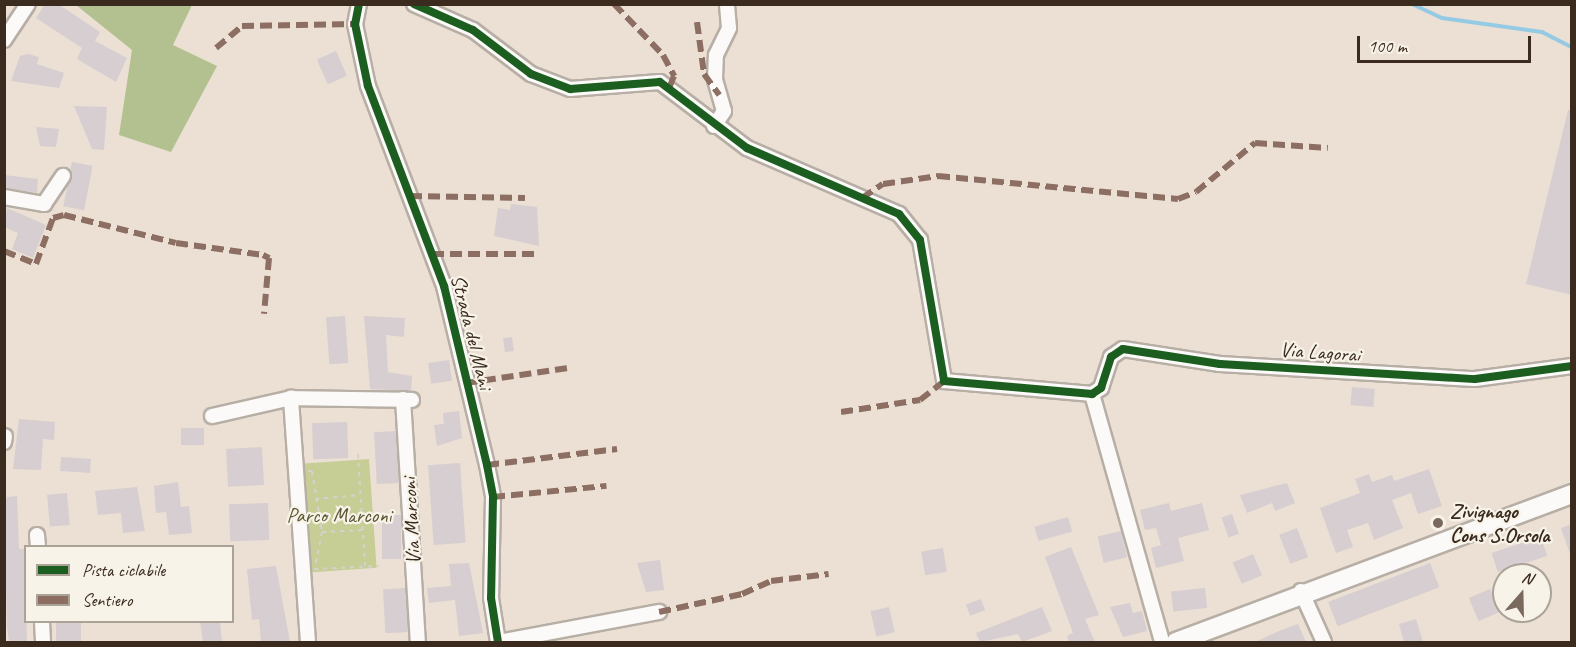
<!DOCTYPE html>
<html>
<head>
<meta charset="utf-8">
<style>
  body { margin:0 }
  #map { position:relative; width:1576px; height:647px; overflow:hidden; background:#ebe0d3; font-family:Caveat,sans-serif }
  div>[style] { position:absolute }
  .green>* { inset:0; background:#c6ce96; transform-origin:0 0 }
  .forest>* { inset:0; background:#b3c090 }
  .stream>* { height:4px; margin:-2px; padding:0 2px; transform-origin:2px; border-radius:2px; background:#94cae4 }
  .building>* { inset:0; background:#d6ced1; transform-origin:0 0 }
  .path>* { height:2px; margin-top:-1px; transform-origin:0; background:repeating-linear-gradient(90deg,#d5d2cd 0 4.5px,transparent 0 9px) }
  .roads { filter:drop-shadow(2px 0 #b7aea5) drop-shadow(-2px 0 #b7aea5) drop-shadow(0 2px #b7aea5) drop-shadow(0 -2px #b7aea5) }
  .minor>* { height:14px; margin:-7px; padding:0 7px; transform-origin:7px; border-radius:7px; background:#fcfaf8 }
  .major>* { height:18px; margin:-9px; padding:0 9px; transform-origin:9px; border-radius:9px; background:#fcfaf8 }
  .quiet>* { height:6px; margin-top:-3px; transform-origin:0; background:repeating-linear-gradient(90deg,#8d6e63 0 12px,transparent 0 18px) }
  .cycleway>* { height:8px; margin:-4px; padding:0 4px; transform-origin:4px; border-radius:4px; background:#1b5e20 }
  .dots>* { width:16px; height:16px; translate:-50% -50%; box-sizing:border-box; border:3px solid #f7f3e8; border-radius:50% }
  span { translate:-50% -50%; white-space:nowrap; text-align:center; line-height:1.15; -webkit-text-stroke:4.5px #f7f3e8; paint-order:stroke }
  .street-label { font-size:21px; color:#3b2a1e }
  .poi-label { font-size:21px; color:#3b2a1e; font-weight:700 }
  .left { translate:0 -50%; text-align:left }
  .park-label { font-size:21px; color:#5b5733 }
  .frame { position:absolute; inset:0; border:6px solid #3b2a1e; pointer-events:none }
  .legend { position:absolute; left:24px; top:545px; width:210px; height:78px; box-sizing:border-box; background:#f7f3e8; border:2px solid #aca397; margin:0; padding:8px 10px; list-style:none; font-size:18px; color:#3b2a1e }
  .legend li { display:flex; align-items:center; gap:12px; height:30px }
  .legend b { width:30px; border:2px solid #aca397 }
  .north { position:absolute; left:1492px; top:563px; width:60px; height:60px; box-sizing:border-box; background:#f7f3e8; border:2px solid #aca397; border-radius:50%; rotate:20deg; font-size:16px; font-weight:700; line-height:24px; text-align:center; color:#3b2a1e }
  .north::after { content:''; display:block; margin:auto; width:21px; height:27px; background:#796a5d; clip-path:polygon(50% 0,100% 100%,50% 72%,0 100%) }
  .scale { position:absolute; left:1357px; top:36px; width:174px; height:27px; box-sizing:border-box; border:3px solid #3b2a1e; border-top:0; padding-left:8px; font-size:18px; line-height:21px; white-space:nowrap; color:#3b2a1e; -webkit-text-stroke:4px #f7f3e8; paint-order:stroke }
</style>
</head>
<body>
<div id="map">
  <div class="green">
    <div style="left:369px;top:459px;width:109px;height:68px;rotate:86deg"></div>
  </div>
  <div class="forest">
    <div style="clip-path:polygon(76px 5px,192px 5px,173px 45px,217px 66px,171px 152px,119px 135px,132px 50px)"></div>
  </div>
  <div class="stream">
    <div style="left:1412px;top:4px;width:33px;rotate:25deg"></div>
    <div style="left:1442px;top:18px;width:101px;rotate:8deg"></div>
    <div style="left:1542px;top:32px;width:34px;rotate:27deg"></div>
  </div>
  <div class="building">
    <div style="clip-path:polygon(45px 4px,58px 4px,100px 32px,95px 41px,127px 58px,116px 82px,77px 59px,82px 48px,36px 18px)"></div>
    <div style="left:336px;top:51px;width:27px;height:21px;rotate:66deg"></div>
    <div style="clip-path:polygon(28px 54px,39px 57px,37px 64px,64px 73px,59px 88px,11px 81px,20px 56px)"></div>
    <div style="clip-path:polygon(74px 106px,107px 107px,104px 150px,92px 149px)"></div>
    <div style="clip-path:polygon(1568px 110px,1572px 110px,1572px 295px,1526px 284px)"></div>
    <div style="clip-path:polygon(36px 127px,59px 129px,56px 147px,40px 146px)"></div>
    <div style="left:72px;top:162px;width:21px;height:45px;rotate:11deg"></div>
    <div style="clip-path:polygon(4px 175px,38px 179px,37px 193px,4px 188px)"></div>
    <div style="clip-path:polygon(511px 204px,537px 207px,539px 246px,494px 236px,498px 208px,510px 210px)"></div>
    <div style="clip-path:polygon(7px 208px,46px 225px,33px 258px,12px 249px,18px 233px,4px 227px)"></div>
    <div style="left:345px;top:316px;width:47px;height:19px;rotate:86deg"></div>
    <div style="clip-path:polygon(364px 316px,405px 318px,404px 337px,386px 335px,388px 372px,412px 376px,411px 391px,370px 389px)"></div>
    <div style="left:512px;top:337px;width:14px;height:9px;rotate:82deg"></div>
    <div style="left:449px;top:360px;width:21px;height:21px;rotate:82deg"></div>
    <div style="left:1352px;top:387px;width:23px;height:18px;rotate:5deg"></div>
    <div style="clip-path:polygon(459px 411px,462px 438px,437px 446px,434px 425px,444px 424px,443px 413px)"></div>
    <div style="clip-path:polygon(19px 419px,55px 422px,54px 440px,43px 439px,41px 470px,13px 469px)"></div>
    <div style="left:347px;top:422px;width:36px;height:35px;rotate:88deg"></div>
    <div style="left:181px;top:428px;width:23px;height:17px"></div>
    <div style="left:396px;top:431px;width:52px;height:22px;rotate:87deg"></div>
    <div style="left:262px;top:447px;width:38px;height:36px;rotate:87deg"></div>
    <div style="left:61px;top:457px;width:30px;height:14px;rotate:4deg"></div>
    <div style="left:460px;top:463px;width:80px;height:32px;rotate:86deg"></div>
    <div style="clip-path:polygon(1429px 469px,1442px 506px,1418px 514px,1411px 493px,1392px 500px,1403px 528px,1374px 540px,1368px 523px,1347px 530px,1353px 547px,1336px 553px,1320px 508px,1360px 493px,1355px 479px,1369px 474px,1372px 482px,1392px 475px,1394px 481px)"></div>
    <div style="clip-path:polygon(178px 482px,181px 507px,189px 506px,192px 533px,169px 535px,166px 512px,156px 513px,154px 486px)"></div>
    <div style="clip-path:polygon(1287px 483px,1295px 503px,1275px 511px,1272px 503px,1247px 513px,1240px 495px)"></div>
    <div style="clip-path:polygon(137px 487px,145px 531px,123px 533px,121px 513px,98px 515px,95px 491px)"></div>
    <div style="left:67px;top:493px;width:32px;height:20px;rotate:85deg"></div>
    <div style="clip-path:polygon(17px 496px,19px 549px,24px 549px,27px 642px,9px 642px,7px 628px,4px 506px,7px 497px)"></div>
    <div style="left:268px;top:503px;width:37px;height:39px;rotate:88deg"></div>
    <div style="clip-path:polygon(1169px 503px,1171px 511px,1202px 503px,1209px 530px,1178px 538px,1184px 561px,1156px 568px,1151px 548px,1161px 545px,1156px 528px,1145px 530px,1140px 510px)"></div>
    <div style="left:1232px;top:514px;width:21px;height:11px;rotate:71deg"></div>
    <div style="left:382px;top:515px;width:19px;height:44px"></div>
    <div style="left:1068px;top:517px;width:15px;height:35px;rotate:74deg"></div>
    <div style="clip-path:polygon(1572px 524px,1572px 553px,1570px 554px,1561px 528px)"></div>
    <div style="left:1297px;top:528px;width:31px;height:19px;rotate:69deg"></div>
    <div style="left:1121px;top:531px;width:27px;height:24px;rotate:77deg"></div>
    <div style="left:1541px;top:537px;width:20px;height:52px;rotate:72deg"></div>
    <div style="clip-path:polygon(1071px 547px,1099px 615px,1085px 619px,1095px 642px,1069px 642px,1067px 636px,1073px 633px,1045px 557px)"></div>
    <div style="left:943px;top:548px;width:24px;height:22px;rotate:81deg"></div>
    <div style="left:1253px;top:554px;width:23px;height:22px;rotate:67deg"></div>
    <div style="clip-path:polygon(660px 560px,664px 590px,646px 592px,637px 563px)"></div>
    <div style="clip-path:polygon(469px 563px,483px 633px,459px 636px,455px 600px,429px 603px,427px 588px,451px 586px,449px 564px)"></div>
    <div style="left:1430px;top:563px;width:26px;height:109px;rotate:69deg"></div>
    <div style="clip-path:polygon(276px 566px,290px 642px,261px 642px,259px 619px,252px 620px,247px 569px)"></div>
    <div style="left:406px;top:588px;width:44px;height:23px;rotate:87deg"></div>
    <div style="left:1205px;top:588px;width:20px;height:34px;rotate:84deg"></div>
    <div style="left:1490px;top:589px;width:25px;height:23px;rotate:67deg"></div>
    <div style="left:981px;top:599px;width:12px;height:16px;rotate:70deg"></div>
    <div style="clip-path:polygon(1130px 603px,1133px 613px,1142px 611px,1147px 631px,1123px 637px,1110px 607px)"></div>
    <div style="left:889px;top:607px;width:26px;height:19px;rotate:77deg"></div>
    <div style="clip-path:polygon(1042px 607px,1052px 631px,1022px 642px,1018px 634px,980px 642px,976px 633px)"></div>
    <div style="clip-path:polygon(1416px 619px,1423px 642px,1404px 642px,1399px 624px)"></div>
    <div style="left:56px;top:621px;width:25px;height:21px"></div>
    <div style="clip-path:polygon(200px 621px,220px 621px,222px 642px,203px 642px)"></div>
    <div style="clip-path:polygon(1298px 624px,1306px 642px,1255px 642px,1279px 631px)"></div>
  </div>
  <div class="path">
    <div style="left:358px;top:454px;width:112px;rotate:86.4deg"></div>
    <div style="left:308px;top:471px;width:4px"></div>
    <div style="left:312px;top:471px;width:62px;rotate:80.7deg"></div>
    <div style="left:322px;top:532px;width:33px;rotate:101deg"></div>
    <div style="left:315px;top:499px;width:45px;rotate:-5.1deg"></div>
    <div style="left:322px;top:532px;width:41px;rotate:-2.8deg"></div>
    <div style="left:314px;top:569px;width:65px;rotate:-2.6deg"></div>
  </div>
  <div class="roads">
    <div class="minor">
      <div style="left:359px;top:4px;width:20px;rotate:101deg"></div>
      <div style="left:355px;top:24px;width:63px;rotate:78.2deg"></div>
      <div style="left:368px;top:86px;width:214px;rotate:69.2deg"></div>
      <div style="left:444px;top:286px;width:184px;rotate:76.5deg"></div>
      <div style="left:487px;top:465px;width:33px;rotate:79deg"></div>
      <div style="left:493px;top:497px;width:101px;rotate:91.1deg"></div>
      <div style="left:491px;top:598px;width:45px;rotate:81deg"></div>
      <div style="left:414px;top:4px;width:64px;rotate:23.8deg"></div>
      <div style="left:473px;top:30px;width:73px;rotate:37.2deg"></div>
      <div style="left:531px;top:74px;width:42px;rotate:21deg"></div>
      <div style="left:570px;top:89px;width:90px;rotate:-4.4deg"></div>
      <div style="left:660px;top:82px;width:109px;rotate:37.2deg"></div>
      <div style="left:747px;top:148px;width:166px;rotate:23.5deg"></div>
      <div style="left:899px;top:214px;width:33px;rotate:51deg"></div>
      <div style="left:920px;top:240px;width:143px;rotate:80.3deg"></div>
      <div style="left:944px;top:381px;width:149px;rotate:5deg"></div>
      <div style="left:4px;top:40px;width:43px;rotate:-56.3deg"></div>
      <div style="left:714px;top:126px;width:18px;rotate:-56deg"></div>
      <div style="left:724px;top:111px;width:32px;rotate:-106deg"></div>
      <div style="left:715px;top:80px;width:25px;rotate:-88deg"></div>
      <div style="left:716px;top:55px;width:30px;rotate:-64deg"></div>
      <div style="left:729px;top:28px;width:24px;rotate:-95deg"></div>
      <div style="left:4px;top:197px;width:41px;rotate:9.9deg"></div>
      <div style="left:44px;top:204px;width:34px;rotate:-56deg"></div>
      <div style="left:1092px;top:394px;width:11px;rotate:-34deg"></div>
      <div style="left:1101px;top:388px;width:33px;rotate:-72deg"></div>
      <div style="left:1111px;top:357px;width:14px;rotate:-34deg"></div>
      <div style="left:1123px;top:349px;width:98px;rotate:8.8deg"></div>
      <div style="left:1220px;top:364px;width:255px;rotate:3.4deg"></div>
      <div style="left:1475px;top:379px;width:98px;rotate:-7.6deg"></div>
      <div style="left:1092px;top:394px;width:258px;rotate:74.2deg"></div>
      <div style="left:403px;top:399px;width:243px;rotate:86.5deg"></div>
      <div style="left:212px;top:416px;width:81px;rotate:-12.8deg"></div>
      <div style="left:4px;top:442px;width:6px;rotate:-81deg"></div>
      <div style="left:37px;top:535px;width:11px;rotate:85deg"></div>
      <div style="left:1301px;top:591px;width:56px;rotate:65.7deg"></div>
      <div style="left:42px;top:622px;width:20px;rotate:87deg"></div>
      <div style="left:308px;top:642px;width:245px;rotate:-94deg"></div>
      <div style="left:291px;top:398px;width:121px;rotate:0.9deg"></div>
      <div style="left:498px;top:642px;width:164px;rotate:-10.6deg"></div>
    </div>
    <div class="major">
      <div style="left:1176px;top:642px;width:423px;rotate:-20.5deg"></div>
    </div>
  </div>
  <div class="quiet">
    <div style="left:614px;top:4px;width:71px;rotate:46.1deg"></div>
    <div style="left:663px;top:55px;width:24px;rotate:62deg"></div>
    <div style="left:674px;top:76px;width:11px;rotate:112deg"></div>
    <div style="left:697px;top:22px;width:52px;rotate:82.3deg"></div>
    <div style="left:704px;top:74px;width:26px;rotate:54deg"></div>
    <div style="left:216px;top:48px;width:34px;rotate:-40deg"></div>
    <div style="left:242px;top:26px;width:113px;rotate:-1deg"></div>
    <div style="left:410px;top:196px;width:115px;rotate:1deg"></div>
    <div style="left:862px;top:198px;width:25px;rotate:-34deg"></div>
    <div style="left:883px;top:184px;width:56px;rotate:-8.3deg"></div>
    <div style="left:938px;top:176px;width:241px;rotate:5.5deg"></div>
    <div style="left:1178px;top:199px;width:19px;rotate:-21deg"></div>
    <div style="left:1196px;top:192px;width:77px;rotate:-39.7deg"></div>
    <div style="left:1255px;top:143px;width:73px;rotate:3.9deg"></div>
    <div style="left:4px;top:251px;width:35px;rotate:22deg"></div>
    <div style="left:36px;top:264px;width:49px;rotate:-69.7deg"></div>
    <div style="left:53px;top:218px;width:11px;rotate:-15deg"></div>
    <div style="left:64px;top:215px;width:115px;rotate:14deg"></div>
    <div style="left:176px;top:243px;width:88px;rotate:7.9deg"></div>
    <div style="left:263px;top:255px;width:7px;rotate:27deg"></div>
    <div style="left:269px;top:258px;width:56px;rotate:95.1deg"></div>
    <div style="left:432px;top:254px;width:103px"></div>
    <div style="left:466px;top:383px;width:103px;rotate:-8.4deg"></div>
    <div style="left:841px;top:412px;width:80px;rotate:-8.6deg"></div>
    <div style="left:920px;top:400px;width:31px;rotate:-38deg"></div>
    <div style="left:487px;top:465px;width:131px;rotate:-7deg"></div>
    <div style="left:493px;top:497px;width:114px;rotate:-5.6deg"></div>
    <div style="left:659px;top:612px;width:85px;rotate:-12.2deg"></div>
    <div style="left:742px;top:594px;width:32px;rotate:-24deg"></div>
    <div style="left:771px;top:581px;width:58px;rotate:-6.9deg"></div>
  </div>
  <div class="cycleway">
    <div style="left:359px;top:4px;width:20px;rotate:101deg"></div>
    <div style="left:355px;top:24px;width:63px;rotate:78.2deg"></div>
    <div style="left:368px;top:86px;width:214px;rotate:69.2deg"></div>
    <div style="left:444px;top:286px;width:184px;rotate:76.5deg"></div>
    <div style="left:487px;top:465px;width:33px;rotate:79deg"></div>
    <div style="left:493px;top:497px;width:101px;rotate:91.1deg"></div>
    <div style="left:491px;top:598px;width:45px;rotate:81deg"></div>
    <div style="left:414px;top:4px;width:64px;rotate:23.8deg"></div>
    <div style="left:473px;top:30px;width:73px;rotate:37.2deg"></div>
    <div style="left:531px;top:74px;width:42px;rotate:21deg"></div>
    <div style="left:570px;top:89px;width:90px;rotate:-4.4deg"></div>
    <div style="left:660px;top:82px;width:109px;rotate:37.2deg"></div>
    <div style="left:747px;top:148px;width:166px;rotate:23.5deg"></div>
    <div style="left:899px;top:214px;width:33px;rotate:51deg"></div>
    <div style="left:920px;top:240px;width:143px;rotate:80.3deg"></div>
    <div style="left:944px;top:381px;width:149px;rotate:5deg"></div>
    <div style="left:1092px;top:394px;width:11px;rotate:-34deg"></div>
    <div style="left:1101px;top:388px;width:33px;rotate:-72deg"></div>
    <div style="left:1111px;top:357px;width:14px;rotate:-34deg"></div>
    <div style="left:1123px;top:349px;width:98px;rotate:8.8deg"></div>
    <div style="left:1220px;top:364px;width:255px;rotate:3.4deg"></div>
    <div style="left:1475px;top:379px;width:98px;rotate:-7.6deg"></div>
  </div>
  <div class="dots">
    <div style="left:1438px;top:523px;background:#796a5d"></div>
  </div>
  <div class="street-label">
    <span style="left:472px;top:332px;rotate:76deg">Strada del Mani</span>
    <span style="left:1320px;top:352px;rotate:4deg">Via Lagorai</span>
    <span style="left:411px;top:521px;rotate:-93deg">Via Marconi</span>
  </div>
  <div class="poi-label">
    <span class="left" style="left:1450px;top:523px">Zivignago<br>Cons S.Orsola</span>
  </div>
  <div class="park-label">
    <span style="left:339px;top:515px">Parco Marconi</span>
  </div>
  <div class="frame"></div>
  <ul class="legend">
  <li><b style="height:8px;background:#1b5e20"></b>Pista ciclabile</li>
  <li><b style="height:8px;background:#8d6e63"></b>Sentiero</li>
  </ul>
  <div class="north">N</div>
  <div class="scale">100 m</div>
</div>
</body>
</html>
